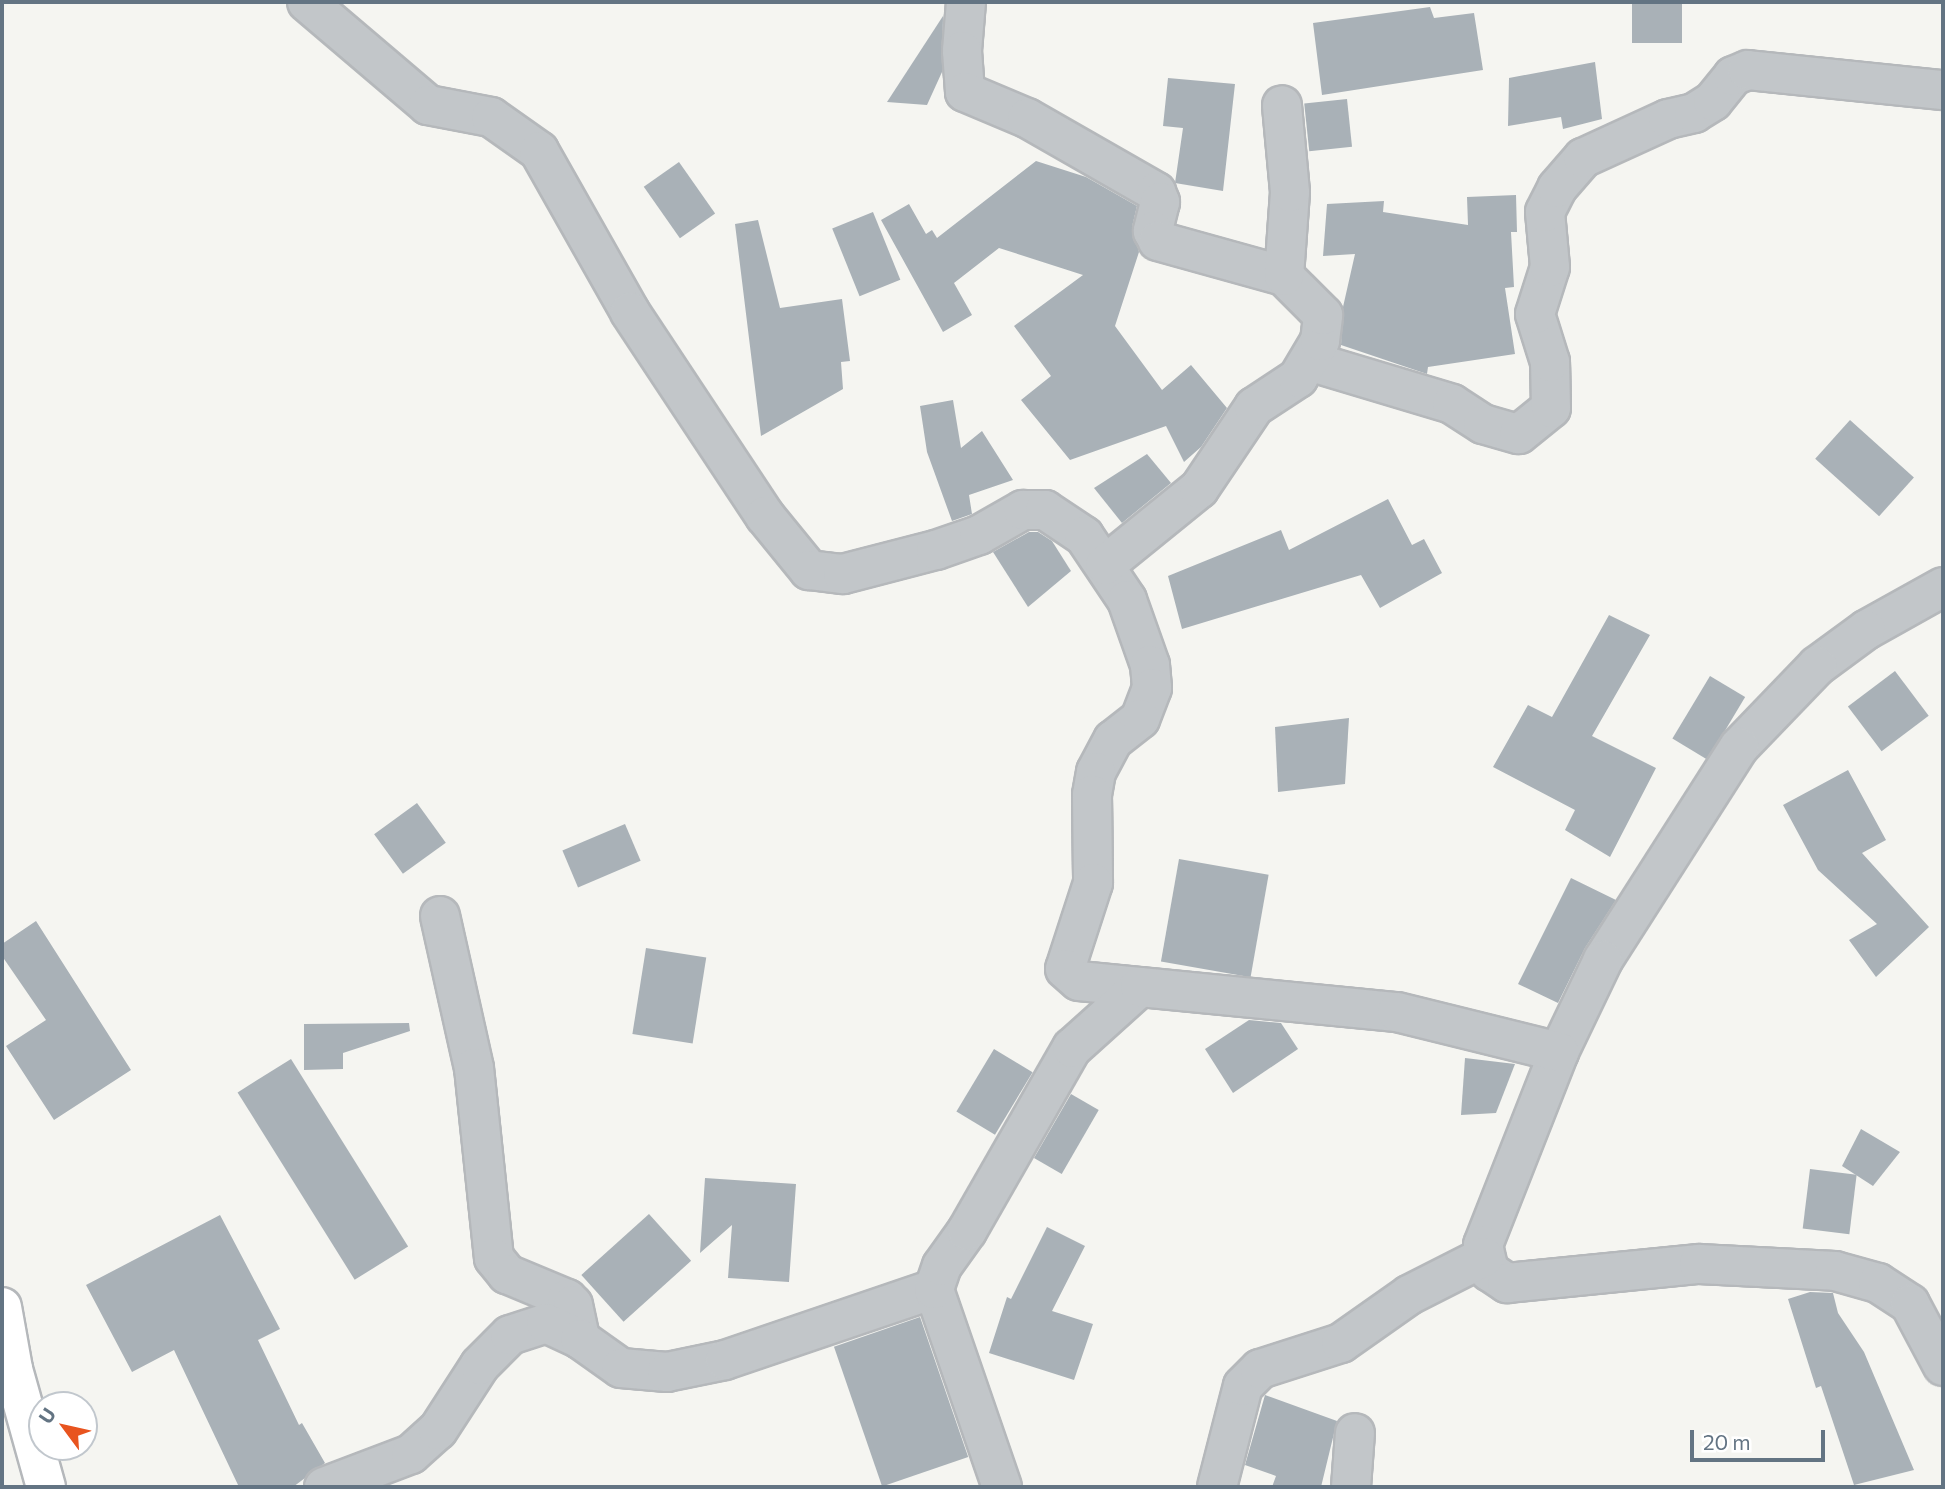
<!DOCTYPE html>
<html>
<head>
<meta charset="utf-8">
<style>
  body { margin:0 }
  #map { position:relative; width:1945px; height:1489px; overflow:hidden; background:#f5f5f1; font-family:Commissioner,sans-serif }
  div>[style] { position:absolute }
  .building>* { inset:0; background:#a9b1b7; transform-origin:0 0 }
  .roads { filter:drop-shadow(2px 0 #b5b8bb) drop-shadow(-2px 0 #b5b8bb) drop-shadow(0 2px #b5b8bb) drop-shadow(0 -2px #b5b8bb) }
  .minor>* { height:38px; margin:-19px; padding:0 19px; transform-origin:19px; border-radius:19px; background:#c2c6c9 }
  .trunk>* { height:38px; margin:-19px; padding:0 19px; transform-origin:19px; border-radius:19px; background:#fff }
  span { translate:-50% -50%; white-space:nowrap; text-align:center; line-height:1.15; -webkit-text-stroke:7px #fff; paint-order:stroke }
  .frame { position:absolute; inset:0; border:4px solid #637483; pointer-events:none }
  .north { position:absolute; left:28px; top:1391px; width:70px; height:70px; box-sizing:border-box; background:#fff; border:2px solid #c1c7cd; border-radius:50%; rotate:303deg; font-size:19px; font-weight:700; line-height:28px; text-align:center; color:#637483 }
  .north::after { content:''; display:block; margin:auto; width:24px; height:32px; background:#e8541f; clip-path:polygon(50% 0,100% 100%,50% 72%,0 100%) }
  .scale { position:absolute; left:1690px; top:1430px; width:135px; height:32px; box-sizing:border-box; border:4px solid #637483; border-top:0; padding-left:9px; font-size:21px; line-height:24px; white-space:nowrap; color:#637483; -webkit-text-stroke:5px #fff; paint-order:stroke }
</style>
</head>
<body>
<div id="map">
  <div class="building">
    <div style="left:1632px;top:2px;width:50px;height:41px"></div>
    <div style="clip-path:polygon(1430px 7px,1434px 18px,1474px 13px,1483px 70px,1322px 95px,1313px 23px)"></div>
    <div style="clip-path:polygon(943px 16px,942px 72px,927px 105px,887px 102px)"></div>
    <div style="clip-path:polygon(1595px 62px,1602px 119px,1563px 129px,1561px 117px,1508px 126px,1509px 78px)"></div>
    <div style="clip-path:polygon(1168px 78px,1235px 84px,1223px 191px,1175px 183px,1183px 128px,1163px 126px)"></div>
    <div style="left:1347px;top:99px;width:48px;height:43px;rotate:84deg"></div>
    <div style="clip-path:polygon(1036px 161px,1086px 177px,1137px 206px,1132px 227px,1139px 252px,1115px 326px,1162px 390px,1191px 365px,1227px 408px,1201px 447px,1184px 462px,1166px 426px,1070px 460px,1021px 400px,1051px 376px,1014px 326px,1083px 275px,999px 248px,954px 283px,972px 315px,943px 332px,881px 220px,909px 204px,926px 234px,932px 230px,937px 238px)"></div>
    <div style="left:679px;top:162px;width:63px;height:43px;rotate:55deg"></div>
    <div style="clip-path:polygon(1516px 195px,1517px 232px,1511px 232px,1514px 287px,1505px 288px,1515px 354px,1428px 367px,1427px 374px,1341px 345px,1343px 307px,1355px 254px,1323px 256px,1327px 204px,1384px 201px,1383px 212px,1468px 225px,1467px 197px)"></div>
    <div style="left:873px;top:212px;width:73px;height:44px;rotate:68deg"></div>
    <div style="clip-path:polygon(758px 220px,780px 308px,842px 299px,850px 361px,841px 362px,843px 389px,761px 436px,735px 224px)"></div>
    <div style="clip-path:polygon(953px 400px,961px 448px,982px 431px,1013px 480px,969px 495px,972px 514px,952px 521px,927px 452px,920px 406px)"></div>
    <div style="left:1850px;top:420px;width:86px;height:52px;rotate:42deg"></div>
    <div style="clip-path:polygon(1147px 454px,1171px 483px,1122px 523px,1094px 488px)"></div>
    <div style="clip-path:polygon(1388px 499px,1412px 545px,1424px 539px,1442px 573px,1380px 608px,1361px 575px,1182px 629px,1168px 576px,1281px 530px,1289px 550px)"></div>
    <div style="clip-path:polygon(1029px 532px,1038px 532px,1052px 541px,1071px 571px,1028px 607px,993px 552px)"></div>
    <div style="clip-path:polygon(1609px 615px,1650px 635px,1592px 736px,1656px 768px,1610px 857px,1565px 830px,1575px 810px,1493px 767px,1528px 705px,1552px 717px)"></div>
    <div style="left:1895px;top:671px;width:56px;height:59px;rotate:53deg"></div>
    <div style="left:1710px;top:676px;width:41px;height:73px;rotate:31deg"></div>
    <div style="clip-path:polygon(1349px 718px,1345px 784px,1278px 792px,1275px 727px)"></div>
    <div style="clip-path:polygon(1848px 770px,1886px 840px,1862px 853px,1929px 927px,1876px 977px,1849px 940px,1877px 924px,1818px 870px,1783px 805px)"></div>
    <div style="left:417px;top:803px;width:49px;height:53px;rotate:54deg"></div>
    <div style="left:625px;top:824px;width:40px;height:68px;rotate:67deg"></div>
    <div style="left:1179px;top:859px;width:91px;height:104px;rotate:10deg"></div>
    <div style="clip-path:polygon(1571px 878px,1616px 900px,1585px 948px,1558px 1003px,1518px 984px)"></div>
    <div style="clip-path:polygon(36px 921px,131px 1070px,54px 1120px,6px 1046px,46px 1020px,2px 956px,2px 944px)"></div>
    <div style="left:646px;top:948px;width:61px;height:87px;rotate:9deg"></div>
    <div style="clip-path:polygon(1249px 1020px,1281px 1023px,1298px 1049px,1233px 1093px,1205px 1049px)"></div>
    <div style="clip-path:polygon(409px 1023px,410px 1031px,343px 1053px,343px 1069px,304px 1070px,304px 1024px)"></div>
    <div style="left:994px;top:1049px;width:45px;height:73px;rotate:31deg"></div>
    <div style="clip-path:polygon(1465px 1058px,1515px 1064px,1496px 1113px,1461px 1115px)"></div>
    <div style="left:291px;top:1059px;width:221px;height:63px;rotate:58deg"></div>
    <div style="left:1071px;top:1094px;width:32px;height:74px;rotate:30deg"></div>
    <div style="clip-path:polygon(1861px 1129px,1900px 1152px,1873px 1186px,1842px 1166px)"></div>
    <div style="left:1810px;top:1169px;width:47px;height:60px;rotate:7deg"></div>
    <div style="clip-path:polygon(705px 1178px,796px 1184px,789px 1282px,728px 1278px,732px 1225px,700px 1253px)"></div>
    <div style="left:649px;top:1214px;width:63px;height:91px;rotate:48deg"></div>
    <div style="clip-path:polygon(220px 1215px,280px 1329px,258px 1340px,299px 1425px,302px 1423px,325px 1463px,293px 1487px,239px 1487px,174px 1350px,132px 1372px,86px 1285px)"></div>
    <div style="clip-path:polygon(1047px 1227px,1085px 1246px,1052px 1311px,1093px 1324px,1074px 1380px,989px 1353px,1007px 1297px,1011px 1299px)"></div>
    <div style="clip-path:polygon(1810px 1292px,1833px 1293px,1838px 1313px,1864px 1352px,1914px 1470px,1854px 1485px,1821px 1386px,1816px 1388px,1788px 1299px)"></div>
    <div style="left:920px;top:1317px;width:148px;height:91px;rotate:71deg"></div>
    <div style="clip-path:polygon(1265px 1395px,1337px 1421px,1321px 1487px,1272px 1487px,1276px 1476px,1245px 1465px)"></div>
  </div>
  <div class="roads">
    <div class="minor">
      <div style="left:307px;top:2px;width:159px;rotate:40.4deg"></div>
      <div style="left:428px;top:105px;width:64px;rotate:10.8deg"></div>
      <div style="left:491px;top:117px;width:59px;rotate:35.3deg"></div>
      <div style="left:539px;top:151px;width:185px;rotate:60.5deg"></div>
      <div style="left:630px;top:312px;width:245px;rotate:56.5deg"></div>
      <div style="left:765px;top:516px;width:70px;rotate:50.8deg"></div>
      <div style="left:809px;top:570px;width:34px;rotate:7deg"></div>
      <div style="left:843px;top:574px;width:96px;rotate:-14.5deg"></div>
      <div style="left:936px;top:550px;width:46px;rotate:-19.2deg"></div>
      <div style="left:979px;top:535px;width:51px;rotate:-29.6deg"></div>
      <div style="left:1023px;top:510px;width:22px"></div>
      <div style="left:1045px;top:510px;width:47px;rotate:33.7deg"></div>
      <div style="left:1084px;top:536px;width:77px;rotate:56.1deg"></div>
      <div style="left:1127px;top:600px;width:69px;rotate:70.5deg"></div>
      <div style="left:1150px;top:665px;width:23px;rotate:85deg"></div>
      <div style="left:1152px;top:688px;width:33px;rotate:111deg"></div>
      <div style="left:1140px;top:719px;width:34px;rotate:142deg"></div>
      <div style="left:1113px;top:740px;width:36px;rotate:118deg"></div>
      <div style="left:1096px;top:772px;width:23px;rotate:100deg"></div>
      <div style="left:1092px;top:795px;width:88px;rotate:89.3deg"></div>
      <div style="left:1093px;top:883px;width:90px;rotate:108deg"></div>
      <div style="left:1065px;top:969px;width:18px;rotate:41deg"></div>
      <div style="left:1079px;top:981px;width:61px;rotate:5.6deg"></div>
      <div style="left:966px;top:2px;width:49px;rotate:94.7deg"></div>
      <div style="left:962px;top:51px;width:41px;rotate:85.8deg"></div>
      <div style="left:965px;top:92px;width:67px;rotate:22.8deg"></div>
      <div style="left:1027px;top:118px;width:149px;rotate:29.8deg"></div>
      <div style="left:1156px;top:192px;width:11px;rotate:68deg"></div>
      <div style="left:1160px;top:202px;width:30px;rotate:104deg"></div>
      <div style="left:1153px;top:231px;width:11px;rotate:63deg"></div>
      <div style="left:1158px;top:241px;width:131px;rotate:15.5deg"></div>
      <div style="left:1309px;top:361px;width:149px;rotate:16.7deg"></div>
      <div style="left:1452px;top:404px;width:37px;rotate:33deg"></div>
      <div style="left:1483px;top:424px;width:37px;rotate:16deg"></div>
      <div style="left:1519px;top:434px;width:41px;rotate:-39.1deg"></div>
      <div style="left:1551px;top:408px;width:46px;rotate:-91.2deg"></div>
      <div style="left:1550px;top:362px;width:50px;rotate:-107.4deg"></div>
      <div style="left:1535px;top:314px;width:49px;rotate:-72.3deg"></div>
      <div style="left:1550px;top:267px;width:55px;rotate:-95.2deg"></div>
      <div style="left:1545px;top:212px;width:27px;rotate:-63deg"></div>
      <div style="left:1557px;top:188px;width:40px;rotate:-49deg"></div>
      <div style="left:1583px;top:158px;width:94px;rotate:-24.6deg"></div>
      <div style="left:1668px;top:119px;width:27px;rotate:-13deg"></div>
      <div style="left:1694px;top:113px;width:22px;rotate:-32deg"></div>
      <div style="left:1713px;top:101px;width:32px;rotate:-51deg"></div>
      <div style="left:1733px;top:76px;width:16px;rotate:-22deg"></div>
      <div style="left:1748px;top:70px;width:196px;rotate:5.9deg"></div>
      <div style="left:1105px;top:565px;width:121px;rotate:-39deg"></div>
      <div style="left:1199px;top:489px;width:99px;rotate:-56.1deg"></div>
      <div style="left:1254px;top:407px;width:53px;rotate:-33.4deg"></div>
      <div style="left:1298px;top:378px;width:43px;rotate:-59.3deg"></div>
      <div style="left:1320px;top:341px;width:26px;rotate:-83deg"></div>
      <div style="left:1323px;top:315px;width:55px;rotate:-135deg"></div>
      <div style="left:1284px;top:276px;width:84px;rotate:-85.9deg"></div>
      <div style="left:1290px;top:192px;width:87px;rotate:-95.3deg"></div>
      <div style="left:1943px;top:587px;width:88px;rotate:150.8deg"></div>
      <div style="left:1866px;top:630px;width:61px;rotate:143.7deg"></div>
      <div style="left:1817px;top:666px;width:112px;rotate:133.9deg"></div>
      <div style="left:1739px;top:747px;width:253px;rotate:122.6deg"></div>
      <div style="left:1603px;top:960px;width:102px;rotate:115.6deg"></div>
      <div style="left:1559px;top:1052px;width:207px;rotate:111.5deg"></div>
      <div style="left:1483px;top:1245px;width:27px;rotate:77deg"></div>
      <div style="left:1489px;top:1271px;width:22px;rotate:34deg"></div>
      <div style="left:1507px;top:1283px;width:193px;rotate:-5.7deg"></div>
      <div style="left:1699px;top:1264px;width:136px;rotate:2.9deg"></div>
      <div style="left:1835px;top:1271px;width:45px;rotate:15.6deg"></div>
      <div style="left:1878px;top:1283px;width:38px;rotate:33deg"></div>
      <div style="left:1910px;top:1304px;width:70px;rotate:62deg"></div>
      <div style="left:440px;top:916px;width:156px;rotate:77.4deg"></div>
      <div style="left:474px;top:1068px;width:191px;rotate:84deg"></div>
      <div style="left:494px;top:1258px;width:21px;rotate:51deg"></div>
      <div style="left:507px;top:1274px;width:65px;rotate:22.6deg"></div>
      <div style="left:567px;top:1299px;width:8px;rotate:45deg"></div>
      <div style="left:573px;top:1305px;width:35px;rotate:78deg"></div>
      <div style="left:324px;top:1487px;width:93px;rotate:-20.8deg"></div>
      <div style="left:411px;top:1454px;width:36px;rotate:-42deg"></div>
      <div style="left:438px;top:1430px;width:77px;rotate:-57.1deg"></div>
      <div style="left:480px;top:1365px;width:42px;rotate:-45deg"></div>
      <div style="left:510px;top:1335px;width:38px;rotate:-18deg"></div>
      <div style="left:546px;top:1323px;width:38px;rotate:25deg"></div>
      <div style="left:580px;top:1339px;width:50px;rotate:35.3deg"></div>
      <div style="left:621px;top:1368px;width:46px;rotate:5deg"></div>
      <div style="left:667px;top:1372px;width:59px;rotate:-11.7deg"></div>
      <div style="left:725px;top:1360px;width:221px;rotate:-18.8deg"></div>
      <div style="left:1002px;top:1487px;width:209px;rotate:-109deg"></div>
      <div style="left:934px;top:1289px;width:24px;rotate:-71deg"></div>
      <div style="left:942px;top:1266px;width:43px;rotate:-54.5deg"></div>
      <div style="left:967px;top:1231px;width:211px;rotate:-60.2deg"></div>
      <div style="left:1072px;top:1048px;width:91px;rotate:-41.9deg"></div>
      <div style="left:1140px;top:987px;width:258px;rotate:5.6deg"></div>
      <div style="left:1397px;top:1012px;width:167px;rotate:13.9deg"></div>
      <div style="left:1217px;top:1487px;width:104px;rotate:-75.6deg"></div>
      <div style="left:1243px;top:1386px;width:24px;rotate:-45deg"></div>
      <div style="left:1260px;top:1369px;width:85px;rotate:-17.8deg"></div>
      <div style="left:1341px;top:1343px;width:83px;rotate:-35.2deg"></div>
      <div style="left:1409px;top:1295px;width:84px;rotate:-26.9deg"></div>
      <div style="left:1351px;top:1487px;width:54px;rotate:-85.8deg"></div>
    </div>
    <div class="trunk">
      <div style="left:2px;top:1307px;width:63px;rotate:79.9deg"></div>
      <div style="left:13px;top:1369px;width:123px;rotate:74.4deg"></div>
    </div>
  </div>
  <div class="frame"></div>
  <div class="north">U</div>
  <div class="scale">20 m</div>
</div>
</body>
</html>
